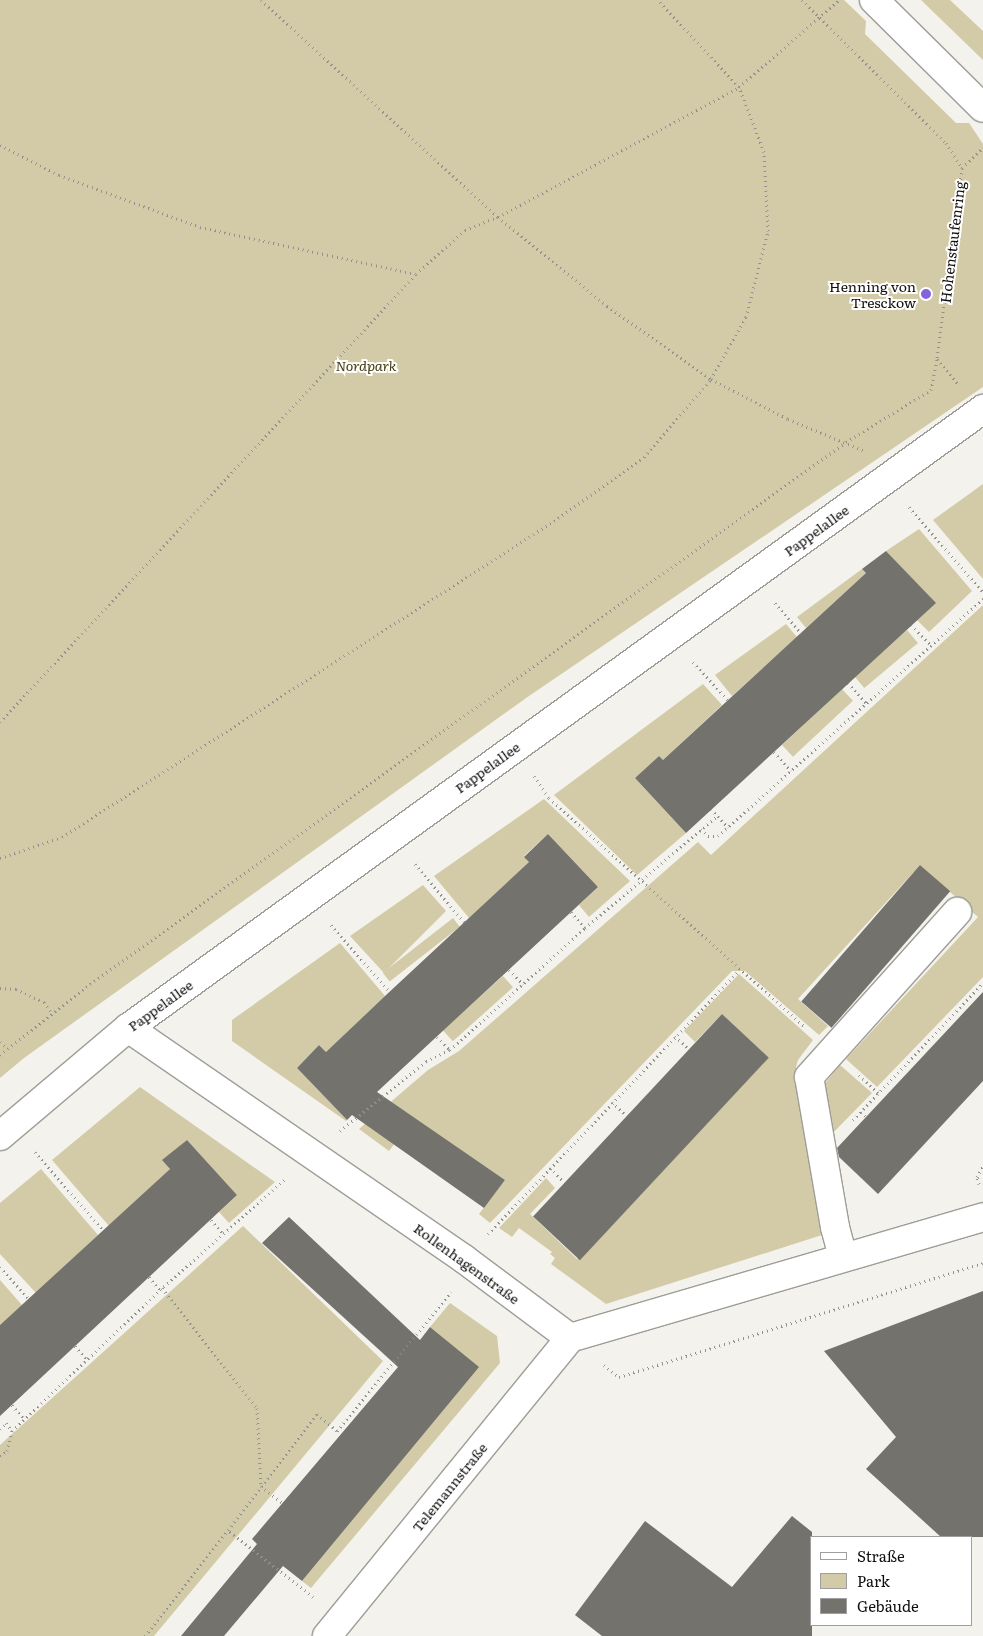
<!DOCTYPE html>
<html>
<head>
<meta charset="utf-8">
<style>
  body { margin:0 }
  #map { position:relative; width:983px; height:1636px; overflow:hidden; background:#f3f2ec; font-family:Literata,serif }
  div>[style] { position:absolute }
  .green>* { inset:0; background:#d3cba7; transform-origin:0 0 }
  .building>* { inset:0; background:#73726d; transform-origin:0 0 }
  .path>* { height:3px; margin-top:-1.5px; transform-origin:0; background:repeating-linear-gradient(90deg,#92918d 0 1px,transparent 0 5px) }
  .roads { filter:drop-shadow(1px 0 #9e9d97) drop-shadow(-1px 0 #9e9d97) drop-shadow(0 1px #9e9d97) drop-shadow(0 -1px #9e9d97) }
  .minor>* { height:28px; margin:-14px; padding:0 14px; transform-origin:14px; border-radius:14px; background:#fff }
  .dots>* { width:14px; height:14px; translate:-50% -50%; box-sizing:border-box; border:2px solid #fff; border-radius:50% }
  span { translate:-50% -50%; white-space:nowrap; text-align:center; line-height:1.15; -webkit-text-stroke:4px #fff; paint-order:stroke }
  .street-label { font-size:14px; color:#11100e }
  .poi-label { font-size:14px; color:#11100e }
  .right { translate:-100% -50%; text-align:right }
  .park-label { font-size:14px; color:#453c10; font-style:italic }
  .legend { position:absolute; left:810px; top:1536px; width:162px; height:90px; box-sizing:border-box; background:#fff; border:1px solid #a09f9f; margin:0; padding:6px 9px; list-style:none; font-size:15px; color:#11100e }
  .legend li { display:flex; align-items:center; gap:10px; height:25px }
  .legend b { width:25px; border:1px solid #a09f9f }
</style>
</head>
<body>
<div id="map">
  <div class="green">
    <div style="clip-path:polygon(0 0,844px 0,866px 21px,865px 34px,956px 123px,969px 123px,983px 144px,983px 387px,529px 696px,24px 1058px,0 1078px)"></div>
    <div style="clip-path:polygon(921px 0,950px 0,983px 31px,983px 60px)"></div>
    <div style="clip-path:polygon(983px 484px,983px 579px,933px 520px)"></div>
    <div style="clip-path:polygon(919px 529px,972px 591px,929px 632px,917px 620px,935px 603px,886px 551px)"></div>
    <div style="clip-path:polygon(862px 569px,866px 573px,806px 628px,797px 617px)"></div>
    <div style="clip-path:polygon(983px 605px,983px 977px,877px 1087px,846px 1059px,978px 917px,920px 865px,798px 999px,828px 1026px,819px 1035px,745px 971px,732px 971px,490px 1223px,479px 1214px,505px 1180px,414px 1118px,389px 1151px,359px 1129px,428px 1070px,459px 1051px,698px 842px,711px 855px)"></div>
    <div style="clip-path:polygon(786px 624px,797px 637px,732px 696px,715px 675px)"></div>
    <div style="left:907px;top:630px;width:17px;height:70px;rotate:50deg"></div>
    <div style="clip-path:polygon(703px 684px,722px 705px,663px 760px,659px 756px,635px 778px,686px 833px,637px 875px,554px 795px)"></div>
    <div style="left:842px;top:689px;width:16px;height:82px;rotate:47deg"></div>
    <div style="clip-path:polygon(544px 799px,630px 881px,589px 917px,579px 905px,598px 887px,548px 834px,524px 856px,529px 862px,469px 918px,434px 876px)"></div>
    <div style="clip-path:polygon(423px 885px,446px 911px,384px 973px,350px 936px)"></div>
    <div style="left:453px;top:918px;width:11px;height:89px;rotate:52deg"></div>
    <div style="clip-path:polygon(340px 943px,385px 996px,326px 1052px,319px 1045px,297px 1068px,347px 1120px,346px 1121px,232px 1041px,232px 1020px)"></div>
    <div style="clip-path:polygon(739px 974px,813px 1040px,798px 1060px,796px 1067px,822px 1235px,606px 1304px,551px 1264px,555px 1258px,550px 1254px,552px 1252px,519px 1228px,512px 1237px,499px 1228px,546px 1178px,555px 1188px,530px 1214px,577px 1259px,768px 1058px,722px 1014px,695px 1042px,684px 1031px)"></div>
    <div style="left:503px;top:976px;width:15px;height:81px;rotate:48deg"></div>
    <div style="clip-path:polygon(840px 1065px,872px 1093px,827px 1139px,822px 1087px)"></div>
    <div style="clip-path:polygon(140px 1087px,275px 1182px,229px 1223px,219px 1212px,237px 1195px,187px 1140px,163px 1160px,170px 1169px,109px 1226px,52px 1160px)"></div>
    <div style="clip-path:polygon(41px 1169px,98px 1235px,36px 1293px,0 1254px,0 1203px)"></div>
    <div style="clip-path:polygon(243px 1226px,383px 1361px,154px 1636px,0 1636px,0 1445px)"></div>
    <div style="clip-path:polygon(0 1280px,22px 1305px,0 1325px)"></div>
    <div style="clip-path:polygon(450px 1303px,497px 1336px,500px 1363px,311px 1588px,302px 1581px,478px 1367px,430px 1327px)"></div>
  </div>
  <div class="building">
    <div style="clip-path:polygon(886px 551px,936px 603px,686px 833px,635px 778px,659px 756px,663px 760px,866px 573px,862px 569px)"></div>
    <div style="clip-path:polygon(548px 834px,598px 887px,377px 1092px,505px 1180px,484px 1208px,352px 1115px,347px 1120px,297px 1068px,319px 1045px,326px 1052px,385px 996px,529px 862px,524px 857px)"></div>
    <div style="left:920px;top:865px;width:40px;height:181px;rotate:41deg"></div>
    <div style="clip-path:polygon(983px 992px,983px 1081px,878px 1194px,839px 1157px,837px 1148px)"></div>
    <div style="left:722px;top:1014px;width:64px;height:277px;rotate:43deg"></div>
    <div style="clip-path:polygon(187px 1140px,237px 1195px,0 1416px,0 1325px,170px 1169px,162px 1160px)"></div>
    <div style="clip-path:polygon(289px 1217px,420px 1340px,430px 1327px,479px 1367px,302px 1581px,283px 1566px,224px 1636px,181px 1636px,257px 1544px,252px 1539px,398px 1367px,262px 1243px)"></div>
    <div style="clip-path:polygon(983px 1291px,983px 1537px,941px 1537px,866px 1469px,896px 1437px,824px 1351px)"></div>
    <div style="clip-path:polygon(792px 1516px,812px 1532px,812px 1636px,602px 1636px,575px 1615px,645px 1521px,732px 1587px)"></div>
  </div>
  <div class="path">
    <div style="left:261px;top:0;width:321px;rotate:42.5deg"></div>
    <div style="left:498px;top:217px;width:141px;rotate:39.2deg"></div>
    <div style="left:607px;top:306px;width:127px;rotate:35.1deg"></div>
    <div style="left:711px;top:379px;width:87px;rotate:27.5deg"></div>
    <div style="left:788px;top:419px;width:83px;rotate:22.6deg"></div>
    <div style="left:802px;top:0;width:203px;rotate:44.8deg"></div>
    <div style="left:946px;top:143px;width:30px;rotate:57deg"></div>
    <div style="left:962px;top:168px;width:193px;rotate:97.5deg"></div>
    <div style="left:937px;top:359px;width:34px;rotate:50deg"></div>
    <div style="left:0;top:145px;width:66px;rotate:27deg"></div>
    <div style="left:59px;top:175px;width:150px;rotate:20.2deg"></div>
    <div style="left:200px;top:227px;width:220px;rotate:12.3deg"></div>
    <div style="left:962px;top:168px;width:29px;rotate:-44deg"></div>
    <div style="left:909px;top:507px;width:113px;rotate:49deg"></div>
    <div style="left:775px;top:603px;width:40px;rotate:49deg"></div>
    <div style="left:911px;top:625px;width:28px;rotate:45deg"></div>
    <div style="left:693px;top:662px;width:52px;rotate:47.4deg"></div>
    <div style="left:848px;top:683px;width:27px;rotate:48deg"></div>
    <div style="left:0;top:722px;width:611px;rotate:-47.12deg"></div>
    <div style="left:416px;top:274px;width:66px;rotate:-41.9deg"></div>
    <div style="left:465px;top:230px;width:35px;rotate:-22deg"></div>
    <div style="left:498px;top:217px;width:274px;rotate:-28.3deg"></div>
    <div style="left:739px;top:87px;width:133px;rotate:-41deg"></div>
    <div style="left:774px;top:752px;width:25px;rotate:48deg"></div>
    <div style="left:534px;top:776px;width:27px;rotate:56deg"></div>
    <div style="left:549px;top:798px;width:343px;rotate:41.8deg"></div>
    <div style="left:711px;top:809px;width:25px;rotate:47deg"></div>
    <div style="left:701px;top:829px;width:10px;rotate:45deg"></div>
    <div style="left:708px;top:836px;width:10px"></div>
    <div style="left:718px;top:836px;width:356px;rotate:-41.8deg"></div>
    <div style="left:0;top:858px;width:65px;rotate:-18.7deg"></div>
    <div style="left:62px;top:837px;width:585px;rotate:-32.71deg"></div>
    <div style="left:554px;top:521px;width:110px;rotate:-35.4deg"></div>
    <div style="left:644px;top:457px;width:103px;rotate:-49.3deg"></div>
    <div style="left:711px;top:379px;width:71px;rotate:-60.6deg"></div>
    <div style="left:746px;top:317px;width:89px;rotate:-75.7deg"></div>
    <div style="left:768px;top:231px;width:79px;rotate:-92.9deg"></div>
    <div style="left:764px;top:152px;width:70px;rotate:-111deg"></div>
    <div style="left:739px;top:87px;width:119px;rotate:-133deg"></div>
    <div style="left:415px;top:864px;width:76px;rotate:49.8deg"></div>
    <div style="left:571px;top:912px;width:21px;rotate:49deg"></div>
    <div style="left:331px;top:925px;width:89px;rotate:48.6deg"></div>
    <div style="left:509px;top:970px;width:20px;rotate:45deg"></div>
    <div style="left:0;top:988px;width:16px;rotate:4deg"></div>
    <div style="left:16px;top:989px;width:31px;rotate:25deg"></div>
    <div style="left:44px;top:1002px;width:14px;rotate:56deg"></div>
    <div style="left:675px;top:1036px;width:19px;rotate:43deg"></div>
    <div style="left:437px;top:1037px;width:18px;rotate:45deg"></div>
    <div style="left:0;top:1042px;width:10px;rotate:37deg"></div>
    <div style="left:0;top:1055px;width:110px;rotate:-38.3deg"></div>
    <div style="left:86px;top:987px;width:935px;rotate:-35.64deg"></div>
    <div style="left:846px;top:442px;width:100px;rotate:-31.5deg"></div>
    <div style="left:931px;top:390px;width:32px;rotate:-79deg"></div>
    <div style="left:859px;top:1075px;width:26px;rotate:43deg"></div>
    <div style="left:612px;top:1102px;width:18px;rotate:43deg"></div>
    <div style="left:861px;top:1112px;width:7px;rotate:45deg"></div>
    <div style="left:853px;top:1120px;width:189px;rotate:-46.5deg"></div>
    <div style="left:340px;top:1131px;width:111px;rotate:-39.1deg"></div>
    <div style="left:426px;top:1061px;width:26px;rotate:-25deg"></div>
    <div style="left:450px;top:1050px;width:182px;rotate:-42.1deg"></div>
    <div style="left:585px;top:928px;width:173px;rotate:-40.3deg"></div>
    <div style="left:35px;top:1152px;width:103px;rotate:48.9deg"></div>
    <div style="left:550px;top:1168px;width:17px;rotate:45deg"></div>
    <div style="left:979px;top:1184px;width:7px;rotate:-106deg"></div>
    <div style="left:977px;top:1177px;width:13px;rotate:-61deg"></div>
    <div style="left:211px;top:1220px;width:18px;rotate:49deg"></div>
    <div style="left:488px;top:1234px;width:364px;rotate:-46.4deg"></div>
    <div style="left:0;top:1267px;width:43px;rotate:47.8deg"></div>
    <div style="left:149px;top:1277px;width:17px;rotate:50deg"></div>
    <div style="left:162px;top:1288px;width:153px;rotate:51.6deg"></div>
    <div style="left:257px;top:1408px;width:78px;rotate:87.1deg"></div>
    <div style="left:261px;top:1486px;width:28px;rotate:38deg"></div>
    <div style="left:75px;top:1346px;width:18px;rotate:49deg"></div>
    <div style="left:604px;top:1365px;width:19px;rotate:39deg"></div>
    <div style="left:619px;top:1377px;width:381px;rotate:-17.4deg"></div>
    <div style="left:12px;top:1405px;width:18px;rotate:49deg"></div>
    <div style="left:0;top:1429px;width:8px;rotate:-45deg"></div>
    <div style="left:6px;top:1423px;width:10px;rotate:53deg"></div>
    <div style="left:0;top:1456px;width:9px;rotate:-36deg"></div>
    <div style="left:7px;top:1451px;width:21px;rotate:-76deg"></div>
    <div style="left:12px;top:1431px;width:204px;rotate:-43.6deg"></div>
    <div style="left:160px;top:1290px;width:169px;rotate:-41.6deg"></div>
    <div style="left:313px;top:1597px;width:108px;rotate:-141.8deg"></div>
    <div style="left:228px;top:1530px;width:146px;rotate:-52.5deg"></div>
    <div style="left:317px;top:1414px;width:26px;rotate:40deg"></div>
    <div style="left:337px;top:1431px;width:180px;rotate:-50.6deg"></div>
    <div style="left:145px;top:1636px;width:135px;rotate:-51.9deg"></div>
  </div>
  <div class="roads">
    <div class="minor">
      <div style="left:874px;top:0;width:153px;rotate:44.7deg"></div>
      <div style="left:128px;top:1028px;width:408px;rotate:34.5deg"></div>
      <div style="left:464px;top:1259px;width:132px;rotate:36.7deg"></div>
      <div style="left:0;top:1136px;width:167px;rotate:-40.2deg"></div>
      <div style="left:128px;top:1028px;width:1056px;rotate:-35.9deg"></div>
      <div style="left:843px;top:1257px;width:31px;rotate:-105deg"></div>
      <div style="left:835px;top:1227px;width:152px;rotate:-99.8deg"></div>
      <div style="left:809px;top:1077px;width:222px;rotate:-48.1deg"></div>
      <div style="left:570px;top:1338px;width:430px;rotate:-16.3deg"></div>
      <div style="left:327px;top:1636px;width:385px;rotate:-50.8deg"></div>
    </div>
  </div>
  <div class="dots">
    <div style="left:926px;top:294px;background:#8462dd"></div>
  </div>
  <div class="street-label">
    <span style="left:952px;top:242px;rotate:-83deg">Hohenstaufenring</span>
    <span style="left:816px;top:530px;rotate:-36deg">Pappelallee</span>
    <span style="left:487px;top:767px;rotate:-36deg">Pappelallee</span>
    <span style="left:160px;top:1005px;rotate:-36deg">Pappelallee</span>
    <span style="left:467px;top:1263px;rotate:36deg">Rollenhagenstraße</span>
    <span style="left:449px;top:1487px;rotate:-51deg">Telemannstraße</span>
  </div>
  <div class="poi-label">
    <span class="right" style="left:916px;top:294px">Henning von<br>Tresckow</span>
  </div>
  <div class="park-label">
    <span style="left:366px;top:365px">Nordpark</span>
  </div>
  <ul class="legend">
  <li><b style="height:6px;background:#fff"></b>Straße</li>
  <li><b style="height:14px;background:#d3cba7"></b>Park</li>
  <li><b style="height:14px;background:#73726d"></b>Gebäude</li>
  </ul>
</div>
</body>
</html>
